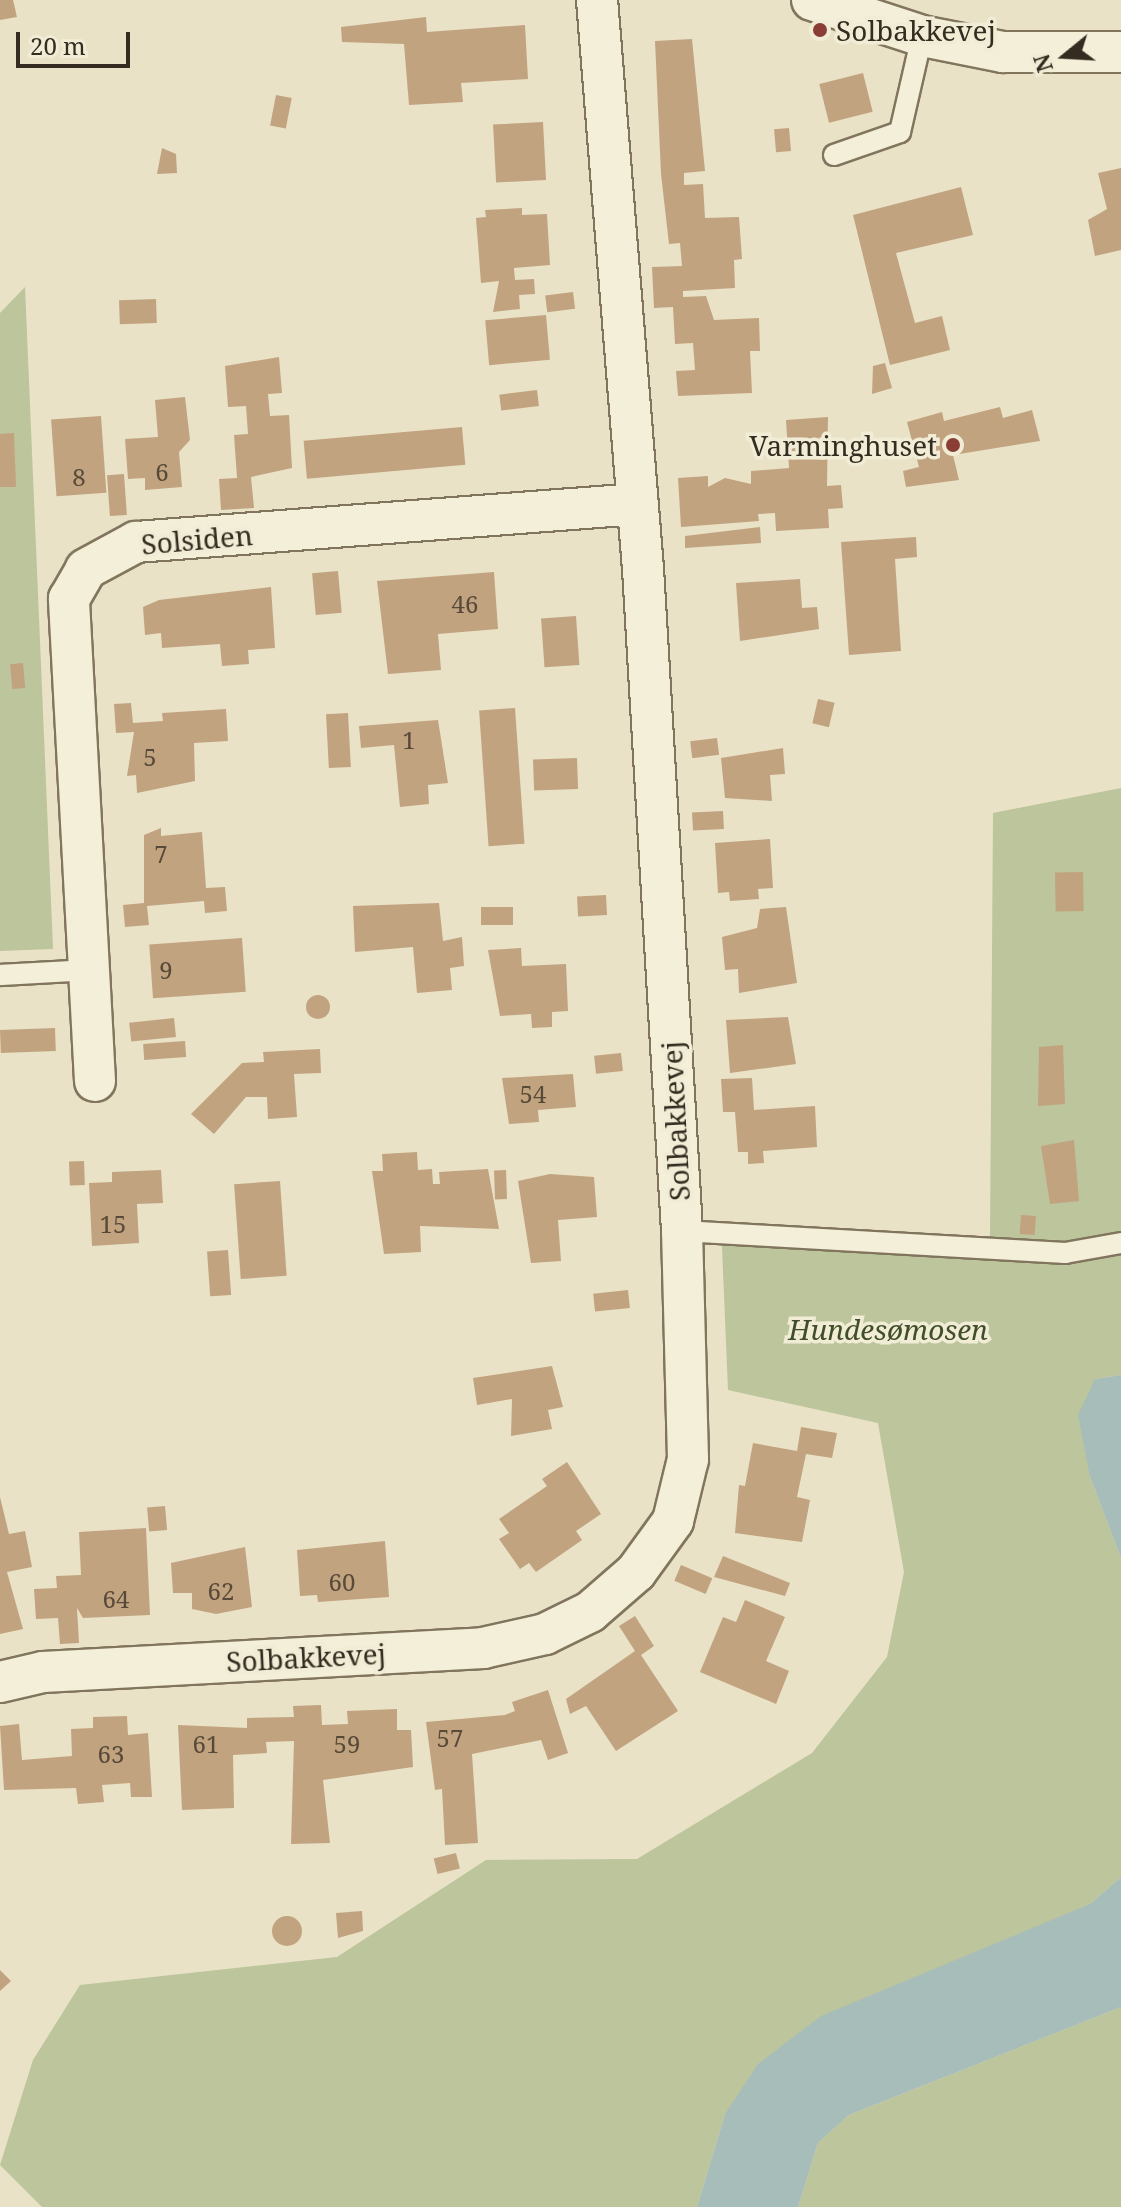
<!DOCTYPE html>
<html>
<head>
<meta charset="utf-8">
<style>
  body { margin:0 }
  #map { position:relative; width:1121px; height:2207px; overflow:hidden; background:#e9e2c6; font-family:"Noto Serif",serif }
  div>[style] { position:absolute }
  .green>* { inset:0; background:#bcc59b }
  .water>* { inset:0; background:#a7bdb9 }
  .building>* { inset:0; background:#c2a380; transform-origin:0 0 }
  .round { border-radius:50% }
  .roads { filter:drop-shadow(2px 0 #82755e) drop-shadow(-2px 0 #82755e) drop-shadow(0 2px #82755e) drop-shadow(0 -2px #82755e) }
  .service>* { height:20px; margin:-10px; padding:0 10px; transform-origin:10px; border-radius:10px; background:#f4efd8 }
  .minor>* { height:40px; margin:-20px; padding:0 20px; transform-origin:20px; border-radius:20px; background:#f4efd8 }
  .dots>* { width:22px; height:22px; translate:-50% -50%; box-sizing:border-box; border:4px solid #f1ecd5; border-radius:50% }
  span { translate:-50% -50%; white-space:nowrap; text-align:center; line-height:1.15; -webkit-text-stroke:7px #f1ecd5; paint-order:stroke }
  .number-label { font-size:24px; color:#584a38 }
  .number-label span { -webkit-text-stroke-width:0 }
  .poi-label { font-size:28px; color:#342c20 }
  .left { translate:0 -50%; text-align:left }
  .right { translate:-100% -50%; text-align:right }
  .street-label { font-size:28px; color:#342c20 }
  .park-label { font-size:28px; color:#404e29; font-style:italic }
  .north { position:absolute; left:1025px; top:16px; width:80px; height:80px; -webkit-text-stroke:6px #f1ecd5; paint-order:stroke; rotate:252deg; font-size:22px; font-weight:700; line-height:32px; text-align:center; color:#342c20 }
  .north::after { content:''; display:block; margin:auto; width:28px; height:36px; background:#342c20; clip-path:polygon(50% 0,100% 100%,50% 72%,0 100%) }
  .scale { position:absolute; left:16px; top:32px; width:114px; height:36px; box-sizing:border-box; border:4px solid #342c20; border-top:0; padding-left:10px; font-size:24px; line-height:28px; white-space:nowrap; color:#342c20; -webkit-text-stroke:6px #f1ecd5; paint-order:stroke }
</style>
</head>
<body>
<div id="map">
  <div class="green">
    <div style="clip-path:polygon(25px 287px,53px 949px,0 951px,0 313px)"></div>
    <div style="clip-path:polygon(1121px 788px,1121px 1375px,1095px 1379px,1090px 1477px,1121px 1558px,1121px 1877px,1090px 1904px,725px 2114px,697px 2207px,42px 2207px,0 2165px,33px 2060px,80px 1985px,337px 1957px,486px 1860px,637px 1859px,812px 1753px,887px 1657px,904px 1572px,878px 1423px,728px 1390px,721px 1224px,990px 1240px,993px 813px)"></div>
    <div style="clip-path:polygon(1121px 2007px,1121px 2207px,798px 2207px,818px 2143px,849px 2115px)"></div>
  </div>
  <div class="water">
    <div style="clip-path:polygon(1121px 1375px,1121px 1558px,1090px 1477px,1078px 1415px,1095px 1379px)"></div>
    <div style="clip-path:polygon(1121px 1877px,1121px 2007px,849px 2115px,818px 2143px,798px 2207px,697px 2207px,725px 2114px,758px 2064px,821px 2016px,1090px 1904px)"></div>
  </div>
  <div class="building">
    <div style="clip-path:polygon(0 0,13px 0,17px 17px,0 20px)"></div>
    <div style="clip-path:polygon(426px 17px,427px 32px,525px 25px,528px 79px,461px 83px,463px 102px,409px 105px,404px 44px,342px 42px,341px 27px)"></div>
    <div style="clip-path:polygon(692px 39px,705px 171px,684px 173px,684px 185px,703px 184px,705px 218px,739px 217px,742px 259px,734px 260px,735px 288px,683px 291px,683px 297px,706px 296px,714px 320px,759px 318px,760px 351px,750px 351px,752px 393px,678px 396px,676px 371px,695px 370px,693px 343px,675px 344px,673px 307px,654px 308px,652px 267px,682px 266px,680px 243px,669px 244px,661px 174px,655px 41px)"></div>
    <div style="left:863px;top:73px;width:40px;height:45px;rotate:76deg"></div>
    <div style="left:276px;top:95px;width:16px;height:31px;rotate:11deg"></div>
    <div style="left:543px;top:122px;width:58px;height:50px;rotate:87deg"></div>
    <div style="left:789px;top:128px;width:23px;height:15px;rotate:85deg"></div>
    <div style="clip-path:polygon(162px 148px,176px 154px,177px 173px,157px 174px)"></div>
    <div style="clip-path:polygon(1121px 168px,1121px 250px,1095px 256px,1088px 220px,1107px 209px,1098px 173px)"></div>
    <div style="clip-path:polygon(961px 187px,973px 235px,896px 253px,915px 323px,942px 316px,950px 350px,890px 365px,853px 215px)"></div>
    <div style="clip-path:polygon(522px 208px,522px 215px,547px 214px,550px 265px,514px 268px,515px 280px,534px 279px,535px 294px,519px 295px,520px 309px,493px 312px,499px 281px,481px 283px,476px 218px,486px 217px,485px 210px)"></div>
    <div style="left:573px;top:292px;width:17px;height:28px;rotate:83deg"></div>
    <div style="left:156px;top:299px;width:24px;height:37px;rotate:88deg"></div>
    <div style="left:546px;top:315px;width:45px;height:61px;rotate:85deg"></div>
    <div style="clip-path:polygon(279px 357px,282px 393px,268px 394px,270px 416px,289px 415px,292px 468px,251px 477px,254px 508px,221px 510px,219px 479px,237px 478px,234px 435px,248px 434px,246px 406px,228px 407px,225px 366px)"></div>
    <div style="clip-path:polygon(885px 363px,892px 388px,872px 394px,873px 366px)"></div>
    <div style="left:537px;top:390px;width:16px;height:38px;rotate:83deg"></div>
    <div style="clip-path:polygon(185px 397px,190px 440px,179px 452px,182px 487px,145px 490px,145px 478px,128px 479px,125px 439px,158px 437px,155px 400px)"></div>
    <div style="clip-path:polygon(1000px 407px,1003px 418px,1032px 410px,1040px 441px,953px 455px,959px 480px,906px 487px,903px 471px,919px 467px,907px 422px,942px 412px,944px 421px)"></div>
    <div style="left:101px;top:416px;width:77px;height:50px;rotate:86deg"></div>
    <div style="clip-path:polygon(828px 417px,827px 486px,841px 485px,843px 508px,828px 509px,829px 528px,776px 531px,775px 513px,758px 514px,759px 521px,681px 527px,678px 478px,708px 476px,708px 487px,725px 478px,751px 484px,751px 471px,789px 468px,786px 420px)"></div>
    <div style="left:462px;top:427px;width:38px;height:159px;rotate:85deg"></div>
    <div style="clip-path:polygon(14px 433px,16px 487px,0 487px,0 434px)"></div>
    <div style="left:124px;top:474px;width:41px;height:17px;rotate:86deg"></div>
    <div style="clip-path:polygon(760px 527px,761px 543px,685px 548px,685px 536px)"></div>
    <div style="clip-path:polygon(916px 537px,917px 557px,895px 559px,901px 651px,849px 655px,841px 542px)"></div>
    <div style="left:338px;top:571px;width:42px;height:26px;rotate:85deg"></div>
    <div style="clip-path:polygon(494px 572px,498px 629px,438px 634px,441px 670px,388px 674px,377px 581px)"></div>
    <div style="clip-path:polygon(800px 579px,802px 608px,817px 607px,819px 629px,740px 641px,736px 583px)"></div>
    <div style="clip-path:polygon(271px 587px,275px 648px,248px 650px,249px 664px,222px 666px,220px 644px,162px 648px,161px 633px,145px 635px,143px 607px,159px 600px)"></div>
    <div style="left:576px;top:616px;width:49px;height:35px;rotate:86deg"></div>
    <div style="left:23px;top:663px;width:25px;height:13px;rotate:85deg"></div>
    <div style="left:818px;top:699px;width:17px;height:25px;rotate:13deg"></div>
    <div style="clip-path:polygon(131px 703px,133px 723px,163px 721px,162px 713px,226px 709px,228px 741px,194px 743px,195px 781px,137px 793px,136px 775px,127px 776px,134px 732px,116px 733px,114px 704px)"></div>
    <div style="left:515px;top:708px;width:136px;height:36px;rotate:86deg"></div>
    <div style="left:348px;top:713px;width:54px;height:22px;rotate:87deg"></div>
    <div style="clip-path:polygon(438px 720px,448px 783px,428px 785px,429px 804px,400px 807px,394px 745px,361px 748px,359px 726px)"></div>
    <div style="left:717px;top:738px;width:17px;height:27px;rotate:83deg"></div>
    <div style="clip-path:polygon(783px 748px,785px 774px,770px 775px,772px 801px,725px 798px,721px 758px)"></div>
    <div style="left:577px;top:758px;width:31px;height:44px;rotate:88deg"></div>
    <div style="left:723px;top:811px;width:18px;height:31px;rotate:87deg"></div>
    <div style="clip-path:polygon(161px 828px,161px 836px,202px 832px,206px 888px,225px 887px,227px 911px,205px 913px,204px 901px,147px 906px,149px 925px,125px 927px,123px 905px,144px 903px,144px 835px)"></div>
    <div style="clip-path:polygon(770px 839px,773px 888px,758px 889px,759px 899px,730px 901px,729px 892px,718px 893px,715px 843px)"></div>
    <div style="left:1083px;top:872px;width:39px;height:28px;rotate:89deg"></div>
    <div style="left:606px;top:895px;width:20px;height:29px;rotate:87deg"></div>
    <div style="clip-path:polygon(439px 903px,443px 941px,462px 937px,464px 966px,450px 968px,452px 990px,417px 993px,413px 947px,355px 952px,353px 906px)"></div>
    <div style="left:481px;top:907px;width:32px;height:18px"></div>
    <div style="clip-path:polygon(786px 907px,797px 983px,739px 993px,738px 969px,725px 970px,722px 937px,757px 928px,760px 909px)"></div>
    <div style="left:242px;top:938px;width:54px;height:93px;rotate:86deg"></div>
    <div style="clip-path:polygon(521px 948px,522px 966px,566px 964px,568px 1011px,552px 1012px,552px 1027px,532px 1028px,531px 1014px,500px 1016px,488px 950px)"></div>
    <div class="round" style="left:306px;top:995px;width:24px;height:24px"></div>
    <div style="clip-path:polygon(788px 1017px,796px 1064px,730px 1073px,726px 1020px)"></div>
    <div style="left:174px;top:1018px;width:19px;height:45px;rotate:84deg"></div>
    <div style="left:55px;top:1028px;width:23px;height:55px;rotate:88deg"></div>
    <div style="left:185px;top:1041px;width:16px;height:42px;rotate:86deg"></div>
    <div style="clip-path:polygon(1063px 1045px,1065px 1104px,1038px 1106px,1039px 1047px)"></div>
    <div style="clip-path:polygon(320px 1049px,321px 1073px,294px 1074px,297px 1117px,268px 1119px,267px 1097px,246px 1097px,214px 1134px,191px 1114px,242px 1063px,264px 1062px,263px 1052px)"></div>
    <div style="left:621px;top:1053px;width:18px;height:27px;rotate:84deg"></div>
    <div style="clip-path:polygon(573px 1074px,576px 1107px,538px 1110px,539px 1122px,509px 1124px,502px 1078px)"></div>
    <div style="clip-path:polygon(752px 1078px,754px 1110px,815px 1106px,817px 1147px,763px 1151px,764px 1163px,748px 1164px,748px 1152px,738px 1152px,735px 1112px,723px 1112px,721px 1079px)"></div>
    <div style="clip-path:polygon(1074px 1140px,1079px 1201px,1050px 1204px,1041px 1146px)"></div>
    <div style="clip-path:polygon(417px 1152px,418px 1170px,432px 1169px,433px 1184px,440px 1184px,439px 1172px,488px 1169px,499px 1229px,420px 1226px,421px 1252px,384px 1254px,372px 1171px,383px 1171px,382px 1154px)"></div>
    <div style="left:84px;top:1161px;width:24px;height:15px;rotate:88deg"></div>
    <div style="clip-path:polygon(161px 1170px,163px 1203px,137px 1204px,139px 1243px,92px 1246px,89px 1183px,112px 1182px,112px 1172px)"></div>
    <div style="left:506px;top:1170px;width:29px;height:12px;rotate:88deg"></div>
    <div style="clip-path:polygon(550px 1174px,594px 1177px,597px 1217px,558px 1220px,561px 1261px,531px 1263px,518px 1181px)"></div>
    <div style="left:280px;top:1181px;width:95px;height:46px;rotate:86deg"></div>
    <div style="left:1021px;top:1215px;width:15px;height:19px;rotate:4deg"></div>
    <div style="left:228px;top:1250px;width:45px;height:21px;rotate:86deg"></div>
    <div style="left:628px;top:1290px;width:18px;height:35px;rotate:84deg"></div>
    <div style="clip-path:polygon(552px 1366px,563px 1407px,548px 1410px,552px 1429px,511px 1436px,512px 1399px,477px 1405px,473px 1378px)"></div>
    <div style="clip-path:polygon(801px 1427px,837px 1433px,832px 1458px,806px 1454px,797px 1497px,810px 1500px,802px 1542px,735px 1533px,739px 1485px,745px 1486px,753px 1443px,797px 1451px)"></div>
    <div style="clip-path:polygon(567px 1462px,601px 1514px,576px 1531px,582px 1540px,536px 1572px,529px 1563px,520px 1569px,499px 1539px,509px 1533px,499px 1519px,547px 1486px,542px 1479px)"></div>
    <div style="clip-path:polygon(0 1497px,9px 1534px,25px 1531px,32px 1567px,7px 1572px,23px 1629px,0 1634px)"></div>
    <div style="left:165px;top:1506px;width:24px;height:18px;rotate:85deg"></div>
    <div style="clip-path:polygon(146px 1528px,150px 1615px,83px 1618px,77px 1608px,79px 1643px,60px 1644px,58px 1618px,36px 1619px,34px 1589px,57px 1588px,56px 1576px,81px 1575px,79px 1532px)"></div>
    <div style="clip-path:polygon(385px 1541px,389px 1597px,318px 1602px,317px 1595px,300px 1596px,297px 1550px)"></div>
    <div style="clip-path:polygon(245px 1547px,252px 1607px,216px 1614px,192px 1609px,192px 1593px,173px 1593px,171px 1563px)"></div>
    <div style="clip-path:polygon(723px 1556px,790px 1583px,785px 1596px,714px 1577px)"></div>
    <div style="left:681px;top:1565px;width:34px;height:17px;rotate:23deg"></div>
    <div style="clip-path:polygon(745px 1600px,785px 1617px,766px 1661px,789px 1671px,776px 1704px,700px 1672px,723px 1617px,736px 1622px)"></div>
    <div style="clip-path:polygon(635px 1616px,654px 1646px,641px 1655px,678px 1711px,616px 1751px,586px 1706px,570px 1714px,566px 1699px,635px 1651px,619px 1626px)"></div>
    <div style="clip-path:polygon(548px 1690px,568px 1753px,548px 1760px,541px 1740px,472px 1754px,478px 1843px,445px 1845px,442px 1789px,435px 1790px,426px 1722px,505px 1715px,515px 1711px,512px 1702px)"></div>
    <div style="clip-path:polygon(321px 1705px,322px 1725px,348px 1724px,347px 1711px,397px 1709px,397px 1730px,411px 1730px,413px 1767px,323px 1780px,330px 1843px,291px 1844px,294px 1741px,266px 1742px,267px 1753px,233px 1755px,234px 1808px,182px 1810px,178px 1725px,247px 1728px,247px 1718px,294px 1717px,293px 1706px)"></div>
    <div style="clip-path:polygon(127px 1716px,128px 1735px,148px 1733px,152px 1797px,131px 1797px,130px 1783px,102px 1785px,104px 1802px,78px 1804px,76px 1788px,4px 1790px,0 1726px,19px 1724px,22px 1760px,72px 1756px,71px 1729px,93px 1728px,93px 1717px)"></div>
    <div style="left:456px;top:1853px;width:16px;height:23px;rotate:76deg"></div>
    <div style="clip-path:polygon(362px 1911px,363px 1931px,338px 1938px,336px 1913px)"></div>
    <div class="round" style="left:272px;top:1916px;width:30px;height:30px"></div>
    <div style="clip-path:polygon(0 1970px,11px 1981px,0 1991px)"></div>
  </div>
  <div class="roads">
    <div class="service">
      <div style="left:834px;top:155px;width:70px;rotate:-19.2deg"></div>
      <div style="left:900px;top:132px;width:98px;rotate:-77.1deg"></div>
      <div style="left:0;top:975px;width:89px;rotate:-3.2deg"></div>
      <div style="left:682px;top:1231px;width:384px;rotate:3.3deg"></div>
      <div style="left:1065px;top:1253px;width:57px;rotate:-10.1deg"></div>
    </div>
    <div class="minor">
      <div style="left:812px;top:0;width:116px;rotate:18.1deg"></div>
      <div style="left:922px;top:36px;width:83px;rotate:11.2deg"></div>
      <div style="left:1003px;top:52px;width:118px"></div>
      <div style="left:95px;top:1081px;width:483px;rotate:-93.1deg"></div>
      <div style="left:69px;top:599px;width:34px;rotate:-60deg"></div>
      <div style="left:86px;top:569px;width:57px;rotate:-28.4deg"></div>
      <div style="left:136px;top:542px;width:503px;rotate:-4.33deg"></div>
      <div style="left:0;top:1682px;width:44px;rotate:-13.1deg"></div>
      <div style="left:43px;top:1672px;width:441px;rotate:-3.1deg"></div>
      <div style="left:483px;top:1648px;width:64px;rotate:-12.7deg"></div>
      <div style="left:545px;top:1634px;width:50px;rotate:-26.1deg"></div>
      <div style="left:590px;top:1612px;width:61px;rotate:-41deg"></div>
      <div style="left:636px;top:1572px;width:63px;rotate:-54deg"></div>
      <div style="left:673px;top:1521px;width:64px;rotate:-76.4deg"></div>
      <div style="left:688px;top:1459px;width:228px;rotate:-91.5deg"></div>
      <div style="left:682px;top:1231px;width:663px;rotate:-93.37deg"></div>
      <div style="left:643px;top:569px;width:571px;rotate:-94.62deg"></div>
    </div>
  </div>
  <div class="dots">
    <div style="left:820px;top:30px;background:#8a3e35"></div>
    <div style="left:953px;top:445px;background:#8a3e35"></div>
  </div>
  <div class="number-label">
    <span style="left:162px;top:472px">6</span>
    <span style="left:79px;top:477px">8</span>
    <span style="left:465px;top:604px">46</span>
    <span style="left:409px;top:740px">1</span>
    <span style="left:150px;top:757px">5</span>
    <span style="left:161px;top:854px">7</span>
    <span style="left:166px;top:970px">9</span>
    <span style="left:533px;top:1094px">54</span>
    <span style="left:113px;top:1224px">15</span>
    <span style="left:342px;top:1582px">60</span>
    <span style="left:221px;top:1591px">62</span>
    <span style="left:116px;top:1599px">64</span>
    <span style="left:450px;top:1738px">57</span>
    <span style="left:206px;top:1744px">61</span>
    <span style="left:347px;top:1744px">59</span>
    <span style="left:111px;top:1754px">63</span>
  </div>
  <div class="poi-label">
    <span class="left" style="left:836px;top:30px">Solbakkevej</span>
    <span class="right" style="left:937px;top:445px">Varminghuset</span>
  </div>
  <div class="street-label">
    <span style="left:197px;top:539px;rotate:-5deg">Solsiden</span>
    <span style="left:675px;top:1121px;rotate:-93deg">Solbakkevej</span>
    <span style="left:306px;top:1657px;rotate:-3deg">Solbakkevej</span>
  </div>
  <div class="park-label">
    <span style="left:888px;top:1329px">Hundesømosen</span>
  </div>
  <div class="north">N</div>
  <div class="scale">20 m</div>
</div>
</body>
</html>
